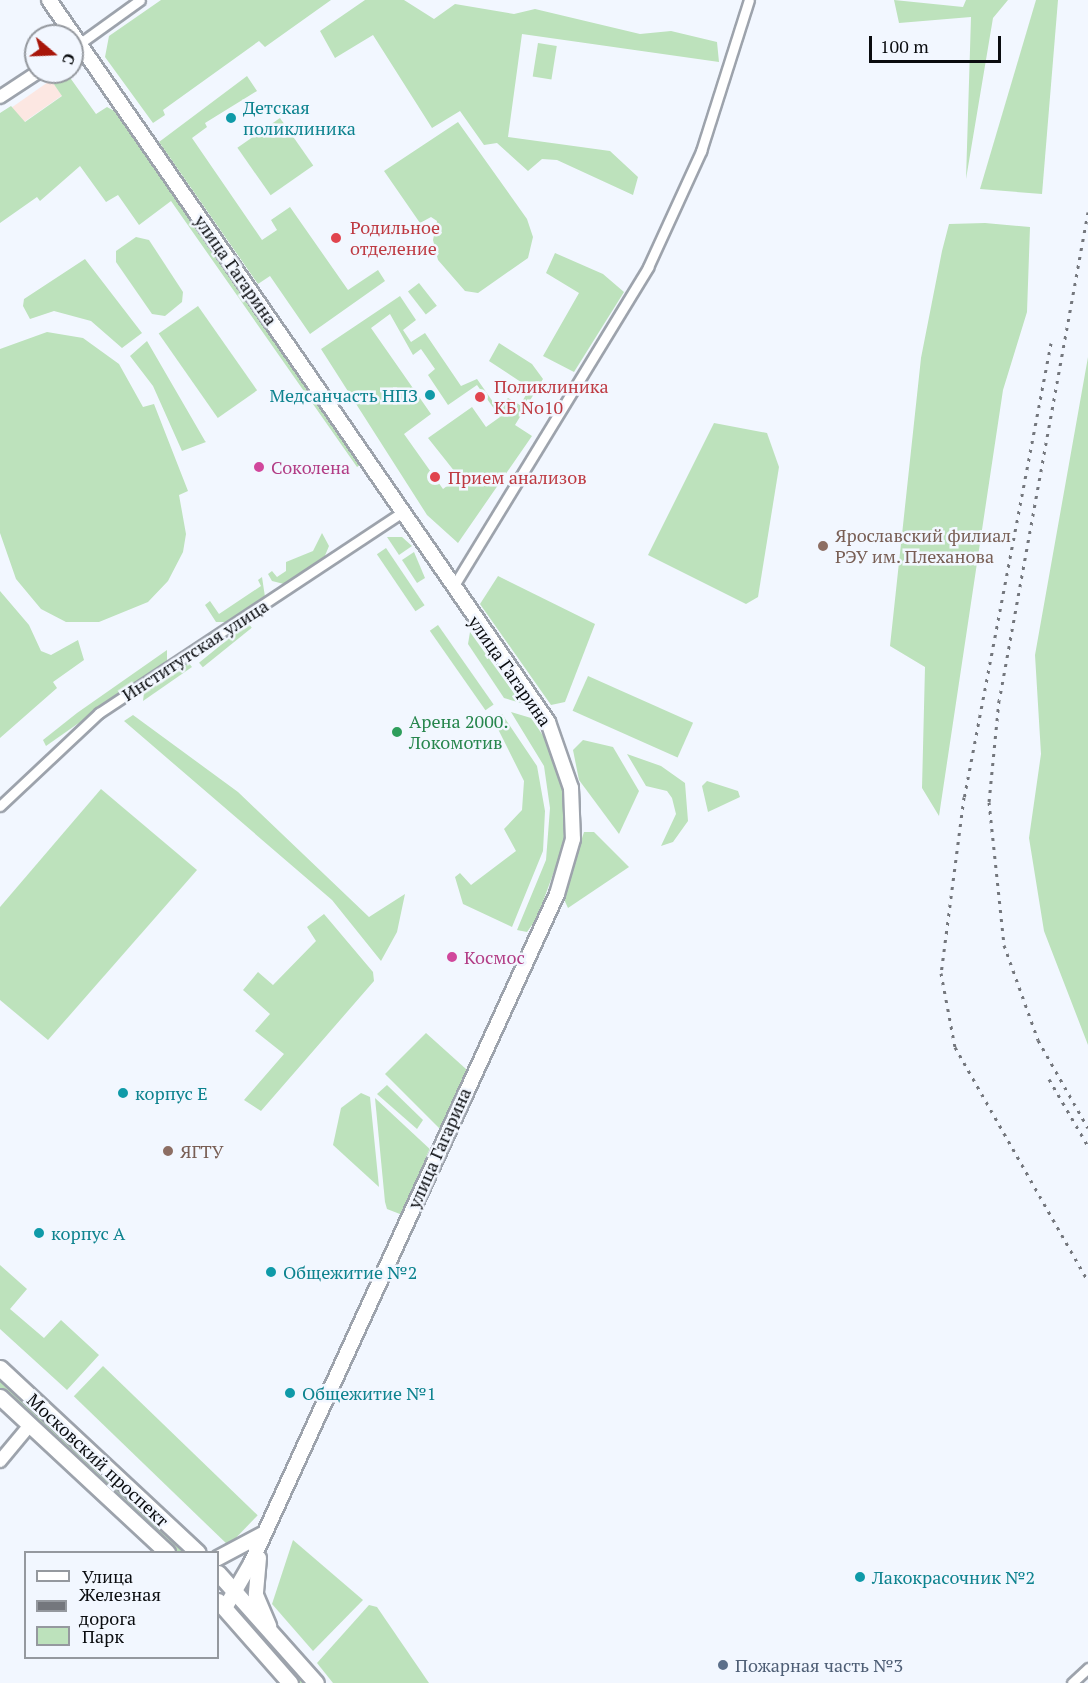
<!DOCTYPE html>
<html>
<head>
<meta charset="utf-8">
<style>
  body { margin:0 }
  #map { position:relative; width:1088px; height:1683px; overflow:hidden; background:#f2f7ff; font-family:"PT Serif",serif }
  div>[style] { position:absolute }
  .commercial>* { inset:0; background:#fce7e2; transform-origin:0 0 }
  .green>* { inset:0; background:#bde2bc; transform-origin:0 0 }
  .roads { filter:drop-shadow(2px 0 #9da3ac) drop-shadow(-2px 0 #9da3ac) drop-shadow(0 2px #9da3ac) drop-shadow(0 -2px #9da3ac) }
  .minor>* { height:9px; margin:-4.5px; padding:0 4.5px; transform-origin:4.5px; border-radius:4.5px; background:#fff }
  .tertiary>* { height:12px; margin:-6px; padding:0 6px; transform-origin:6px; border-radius:6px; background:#fff }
  .secondary>* { height:14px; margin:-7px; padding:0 7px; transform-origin:7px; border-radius:7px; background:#fff }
  .primary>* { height:15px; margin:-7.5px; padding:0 7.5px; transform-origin:7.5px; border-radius:7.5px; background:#fff }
  .rail>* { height:3px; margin-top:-1.5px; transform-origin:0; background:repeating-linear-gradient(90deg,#74777d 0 3px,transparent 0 9px) }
  .dots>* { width:16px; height:16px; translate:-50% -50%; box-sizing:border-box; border:3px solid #f2f7ff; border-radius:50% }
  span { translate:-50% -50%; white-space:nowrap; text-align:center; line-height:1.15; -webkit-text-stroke:5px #f2f7ff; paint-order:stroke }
  .culture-label { font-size:18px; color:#0d838f }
  .left { translate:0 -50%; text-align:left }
  .right { translate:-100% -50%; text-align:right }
  .health-label { font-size:18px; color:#be3a42 }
  .street-label { font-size:18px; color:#0a0c0f }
  .hotel-label { font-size:18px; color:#b23c85 }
  .education-label { font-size:18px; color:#785e54 }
  .leisure-label { font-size:18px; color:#27864d }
  .service-label { font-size:18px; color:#4e5e75 }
  .legend { position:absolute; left:24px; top:1551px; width:195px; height:108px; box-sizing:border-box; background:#f2f7ff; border:2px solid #95999f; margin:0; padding:8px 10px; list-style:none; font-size:18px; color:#0a0c0f }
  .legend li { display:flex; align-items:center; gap:12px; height:30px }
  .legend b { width:30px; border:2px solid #95999f }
  .north { position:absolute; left:24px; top:24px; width:60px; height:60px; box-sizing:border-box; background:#f2f7ff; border:2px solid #95999f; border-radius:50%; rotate:109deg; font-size:16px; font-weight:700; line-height:24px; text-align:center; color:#0a0c0f }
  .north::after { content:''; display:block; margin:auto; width:21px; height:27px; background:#a8160a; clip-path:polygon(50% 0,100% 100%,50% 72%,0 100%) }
  .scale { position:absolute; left:869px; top:36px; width:132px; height:27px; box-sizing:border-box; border:3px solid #0a0c0f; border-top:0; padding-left:8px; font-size:18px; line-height:21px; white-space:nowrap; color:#0a0c0f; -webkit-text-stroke:4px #f2f7ff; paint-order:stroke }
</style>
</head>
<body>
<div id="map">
  <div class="commercial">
    <div style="left:51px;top:80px;width:19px;height:48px;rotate:55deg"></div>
  </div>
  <div class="green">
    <div style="clip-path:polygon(161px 0,331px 0,265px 47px,259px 41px,163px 110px,165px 115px,153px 123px,105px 57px,109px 36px)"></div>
    <div style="clip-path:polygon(365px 0,404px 0,434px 19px,455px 4px,514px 14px,535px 9px,640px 34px,671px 31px,717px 42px,719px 62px,522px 34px,508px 137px,610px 151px,638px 177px,633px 195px,557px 160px,542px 159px,528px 171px,497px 143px,484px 145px,460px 111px,432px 128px,373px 35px,335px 58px,320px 31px)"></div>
    <div style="clip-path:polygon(894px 0,963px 7px,966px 0,1008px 0,993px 18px,966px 179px,971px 17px,899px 23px)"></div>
    <div style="clip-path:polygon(1036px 0,1058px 0,1042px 194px,980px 189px)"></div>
    <div style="left:538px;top:43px;width:19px;height:34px;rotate:9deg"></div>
    <div style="clip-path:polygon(66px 72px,96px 114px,107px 107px,116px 112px,364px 462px,357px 467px,171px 201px,139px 225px,118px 195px,106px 202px,80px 166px,40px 201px,37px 197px,0 223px,0 113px,11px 106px,25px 122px,62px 96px,51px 80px)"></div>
    <div style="clip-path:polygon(247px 76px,257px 91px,205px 123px,207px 127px,192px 138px,262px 240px,277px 230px,271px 220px,290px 207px,348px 290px,378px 270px,385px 281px,310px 334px,270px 276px,258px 284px,159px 142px)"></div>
    <div style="left:280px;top:118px;width:58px;height:52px;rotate:55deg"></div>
    <div style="clip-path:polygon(458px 122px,527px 219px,533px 237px,528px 258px,478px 293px,465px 291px,438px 260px,433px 240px,437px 221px,431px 217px,420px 223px,384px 171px)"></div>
    <div style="clip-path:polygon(985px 223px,1030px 227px,1027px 312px,1003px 390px,939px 816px,922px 788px,925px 667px,890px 646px,921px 358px,942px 251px,949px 224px)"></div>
    <div style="clip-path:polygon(136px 237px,149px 240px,183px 292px,182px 302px,165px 316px,152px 314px,116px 262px,116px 251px)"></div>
    <div style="clip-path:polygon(555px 253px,603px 274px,624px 292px,574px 372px,543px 356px,579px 293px,546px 273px)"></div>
    <div style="clip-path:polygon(85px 259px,142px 333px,122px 348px,91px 321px,54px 311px,30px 319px,23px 306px,24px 299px)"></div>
    <div style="left:419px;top:283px;width:29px;height:14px;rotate:52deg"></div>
    <div style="clip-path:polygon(evenodd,400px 296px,416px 320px,403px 330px,411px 342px,425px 333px,461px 386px,477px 379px,498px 409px,508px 398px,520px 405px,530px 388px,489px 361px,499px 343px,532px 364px,543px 379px,515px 425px,532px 436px,458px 543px,427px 515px,321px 349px,400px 296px,390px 314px,413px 355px,421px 349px,435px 369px,428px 375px,448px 405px,477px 385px,500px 417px,486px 427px,472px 407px,428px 438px,459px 477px,443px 489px,404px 434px,431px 414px,371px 328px,390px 314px)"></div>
    <div style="left:198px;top:306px;width:103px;height:48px;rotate:55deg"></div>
    <div style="clip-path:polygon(47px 332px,83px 338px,119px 364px,143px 407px,154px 404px,188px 491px,179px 495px,186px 534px,183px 552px,168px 581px,148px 602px,99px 622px,66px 622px,41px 609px,16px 579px,0 533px,0 349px)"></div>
    <div style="clip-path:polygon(147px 341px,205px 441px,206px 442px,182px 451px,153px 386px,130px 356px)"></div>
    <div style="clip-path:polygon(1088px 357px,1088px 1045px,1044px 931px,1029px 838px,1041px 754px,1035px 655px)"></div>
    <div style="clip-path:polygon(714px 423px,767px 433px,779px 467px,758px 597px,746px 604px,648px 555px)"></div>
    <div style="clip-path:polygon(322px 533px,329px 546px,324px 558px,284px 584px,272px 581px,268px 574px,272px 571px,277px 577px,286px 571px,286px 562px,313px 551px)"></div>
    <div style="clip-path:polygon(387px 537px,402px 537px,412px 546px,399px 555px)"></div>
    <div style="left:386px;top:548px;width:69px;height:11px;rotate:56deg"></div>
    <div style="clip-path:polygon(414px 552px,425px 578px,417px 583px,402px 560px)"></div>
    <div style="clip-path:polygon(498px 576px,595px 624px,565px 702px,551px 705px,480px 604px)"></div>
    <div style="clip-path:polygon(262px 577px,265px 597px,226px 622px,216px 622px,205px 605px,210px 601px,219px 614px,261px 586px,258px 580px)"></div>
    <div style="clip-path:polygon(0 591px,29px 625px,41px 651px,51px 655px,78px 640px,84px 660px,53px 682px,57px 688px,0 738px)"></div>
    <div style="left:248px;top:623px;width:6px;height:63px;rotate:51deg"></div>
    <div style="left:438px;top:625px;width:97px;height:10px;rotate:55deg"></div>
    <div style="clip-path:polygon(470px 632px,521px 703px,504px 698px,468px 644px)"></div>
    <div style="clip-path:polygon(167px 650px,167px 661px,46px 746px,43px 740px,77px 713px)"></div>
    <div style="clip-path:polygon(188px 662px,192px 667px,143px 701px,144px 693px)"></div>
    <div style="left:588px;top:676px;width:115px;height:38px;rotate:24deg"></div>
    <div style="clip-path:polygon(511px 712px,531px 718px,555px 753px,563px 788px,564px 844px,537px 918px,527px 932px,517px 930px,546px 860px,550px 808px,544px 766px)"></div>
    <div style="clip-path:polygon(502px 714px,537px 766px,545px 811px,543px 851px,512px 927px,463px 904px,455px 877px,460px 873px,471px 885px,516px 851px,504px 829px,522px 810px,524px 781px,495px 723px)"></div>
    <div style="clip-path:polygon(133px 715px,238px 792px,369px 917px,405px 894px,397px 932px,381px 961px,332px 900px,124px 721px)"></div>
    <div style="clip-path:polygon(583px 740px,613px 747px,639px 791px,619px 834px,579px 780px,573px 750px)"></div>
    <div style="clip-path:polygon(627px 754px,661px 766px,685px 783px,688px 821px,673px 842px,661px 846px,676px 814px,672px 798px,667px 791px,646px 786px)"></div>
    <div style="clip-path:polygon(707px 781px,738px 791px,740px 797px,708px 812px,702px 786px)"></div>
    <div style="clip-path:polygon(101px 789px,197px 870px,48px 1040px,0 1000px,0 907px)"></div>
    <div style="clip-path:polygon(584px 832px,594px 832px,629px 867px,568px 908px,563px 897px)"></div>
    <div style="clip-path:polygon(324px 914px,373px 972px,374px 981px,261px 1111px,244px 1100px,284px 1054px,255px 1031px,270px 1014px,243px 990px,258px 972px,273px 985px,316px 941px,307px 927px)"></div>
    <div style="clip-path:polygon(426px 1033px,466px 1069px,468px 1078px,442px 1131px,385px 1074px)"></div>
    <div style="clip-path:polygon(387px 1085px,423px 1120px,417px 1129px,377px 1094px)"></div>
    <div style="clip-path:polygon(361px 1093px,370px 1097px,379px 1187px,333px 1145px,341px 1108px)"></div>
    <div style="clip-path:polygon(375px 1098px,433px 1152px,405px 1216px,387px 1209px,385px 1202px)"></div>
    <div style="clip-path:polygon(0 1265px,27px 1289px,10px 1309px,44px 1338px,61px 1320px,99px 1355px,67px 1390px,0 1329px)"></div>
    <div style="left:103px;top:1366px;width:215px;height:42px;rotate:44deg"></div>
    <div style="left:0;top:1379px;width:254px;height:7px;rotate:43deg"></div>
    <div style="clip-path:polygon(293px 1540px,363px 1600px,313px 1651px,272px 1604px)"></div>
    <div style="clip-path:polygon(369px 1605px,377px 1607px,429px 1683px,333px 1683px,317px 1663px)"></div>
    <div style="clip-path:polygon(244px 1612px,306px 1683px,300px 1683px)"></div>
  </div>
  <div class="roads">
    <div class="minor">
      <div style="left:79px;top:44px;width:75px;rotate:-35.8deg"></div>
      <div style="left:453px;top:587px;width:375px;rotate:-58.6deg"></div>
      <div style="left:648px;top:267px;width:128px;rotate:-65.4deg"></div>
      <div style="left:701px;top:151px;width:158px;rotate:-72.4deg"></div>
      <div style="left:0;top:806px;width:136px;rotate:-43.2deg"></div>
      <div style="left:99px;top:713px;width:364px;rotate:-33.5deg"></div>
      <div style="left:1072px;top:1683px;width:22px;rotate:-43deg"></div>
    </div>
    <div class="tertiary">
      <div style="left:0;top:97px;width:45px;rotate:-33.3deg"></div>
      <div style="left:0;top:1461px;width:47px;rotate:-50.2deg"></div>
    </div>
    <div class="secondary">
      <div style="left:49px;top:0;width:878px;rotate:55.35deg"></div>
      <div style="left:548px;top:722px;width:70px;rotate:70.8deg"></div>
      <div style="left:571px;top:788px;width:51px;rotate:87.8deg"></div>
      <div style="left:573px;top:839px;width:57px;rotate:106.2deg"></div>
      <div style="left:557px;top:894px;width:736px;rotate:114.58deg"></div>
      <div style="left:251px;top:1563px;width:52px;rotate:120deg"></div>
      <div style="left:218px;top:1558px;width:51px;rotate:-28.1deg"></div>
      <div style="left:259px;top:1558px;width:37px;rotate:95deg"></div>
      <div style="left:256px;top:1595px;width:34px;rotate:67deg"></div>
    </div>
    <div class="primary">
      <div style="left:0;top:1368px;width:270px;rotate:43deg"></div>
      <div style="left:0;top:1397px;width:228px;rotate:42.9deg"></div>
      <div style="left:218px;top:1573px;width:147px;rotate:48.3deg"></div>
      <div style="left:218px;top:1601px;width:109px;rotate:48.7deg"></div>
    </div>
  </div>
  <div class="rail">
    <div style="left:1088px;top:212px;width:496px;rotate:100.3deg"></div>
    <div style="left:999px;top:700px;width:102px;rotate:95.6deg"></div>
    <div style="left:989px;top:802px;width:144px;rotate:84deg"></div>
    <div style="left:1004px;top:945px;width:101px;rotate:70.3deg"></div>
    <div style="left:1038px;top:1040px;width:101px;rotate:60.4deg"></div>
    <div style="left:1051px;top:343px;width:462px;rotate:100.8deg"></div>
    <div style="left:964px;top:797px;width:177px;rotate:97.4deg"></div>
    <div style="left:941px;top:973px;width:75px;rotate:79.3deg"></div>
    <div style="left:955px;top:1047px;width:269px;rotate:60.4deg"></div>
    <div style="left:1049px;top:1079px;width:78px;rotate:59.8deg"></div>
  </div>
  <div class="dots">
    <div style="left:231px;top:118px;background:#0f9aa8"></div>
    <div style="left:336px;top:238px;background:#e0444e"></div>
    <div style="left:430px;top:395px;background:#0f9aa8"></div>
    <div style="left:480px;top:397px;background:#e0444e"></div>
    <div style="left:259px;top:467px;background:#d1479c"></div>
    <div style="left:435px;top:477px;background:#e0444e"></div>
    <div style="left:823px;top:546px;background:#8d6e63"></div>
    <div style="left:397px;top:732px;background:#2e9e5b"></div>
    <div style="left:452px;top:957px;background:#d1479c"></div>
    <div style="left:123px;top:1093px;background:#0f9aa8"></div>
    <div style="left:168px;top:1151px;background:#8d6e63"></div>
    <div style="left:39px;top:1233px;background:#0f9aa8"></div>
    <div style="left:271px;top:1272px;background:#0f9aa8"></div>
    <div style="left:290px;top:1393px;background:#0f9aa8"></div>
    <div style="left:860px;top:1577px;background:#0f9aa8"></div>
    <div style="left:723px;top:1665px;background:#5c6f8a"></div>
  </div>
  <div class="culture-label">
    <span class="left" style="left:243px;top:118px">Детская<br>поликлиника</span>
    <span class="right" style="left:418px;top:395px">Медсанчасть НПЗ</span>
    <span class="left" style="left:135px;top:1093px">корпус Е</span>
    <span class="left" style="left:51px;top:1233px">корпус А</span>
    <span class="left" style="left:283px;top:1272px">Общежитие №2</span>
    <span class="left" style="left:302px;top:1393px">Общежитие №1</span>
    <span class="left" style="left:872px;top:1577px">Лакокрасочник №2</span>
  </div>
  <div class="health-label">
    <span class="left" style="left:350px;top:238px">Родильное<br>отделение</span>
    <span class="left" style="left:494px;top:397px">Поликлиника<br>КБ No10</span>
    <span class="left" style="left:448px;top:477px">Прием анализов</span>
  </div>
  <div class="street-label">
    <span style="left:236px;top:270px;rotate:55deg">улица Гагарина</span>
    <span style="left:195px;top:650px;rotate:-33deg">Институтская улица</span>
    <span style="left:510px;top:671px;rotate:55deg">улица Гагарина</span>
    <span style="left:439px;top:1148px;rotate:-66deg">улица Гагарина</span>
    <span style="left:98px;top:1460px;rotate:43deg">Московский проспект</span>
  </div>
  <div class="hotel-label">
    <span class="left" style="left:271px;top:467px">Соколена</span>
    <span class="left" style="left:464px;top:957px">Космос</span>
  </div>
  <div class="education-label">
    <span class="left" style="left:835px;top:546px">Ярославский филиал<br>РЭУ им. Плеханова</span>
    <span class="left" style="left:180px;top:1151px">ЯГТУ</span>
  </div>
  <div class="leisure-label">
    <span class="left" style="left:409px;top:732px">Арена 2000.<br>Локомотив</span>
  </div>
  <div class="service-label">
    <span class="left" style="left:735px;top:1665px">Пожарная часть №3</span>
  </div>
  <ul class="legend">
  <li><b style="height:8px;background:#fff"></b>Улица</li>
  <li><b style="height:8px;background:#74777d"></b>Железная дорога</li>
  <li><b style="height:16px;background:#bde2bc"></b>Парк</li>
  </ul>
  <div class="north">С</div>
  <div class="scale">100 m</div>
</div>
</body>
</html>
